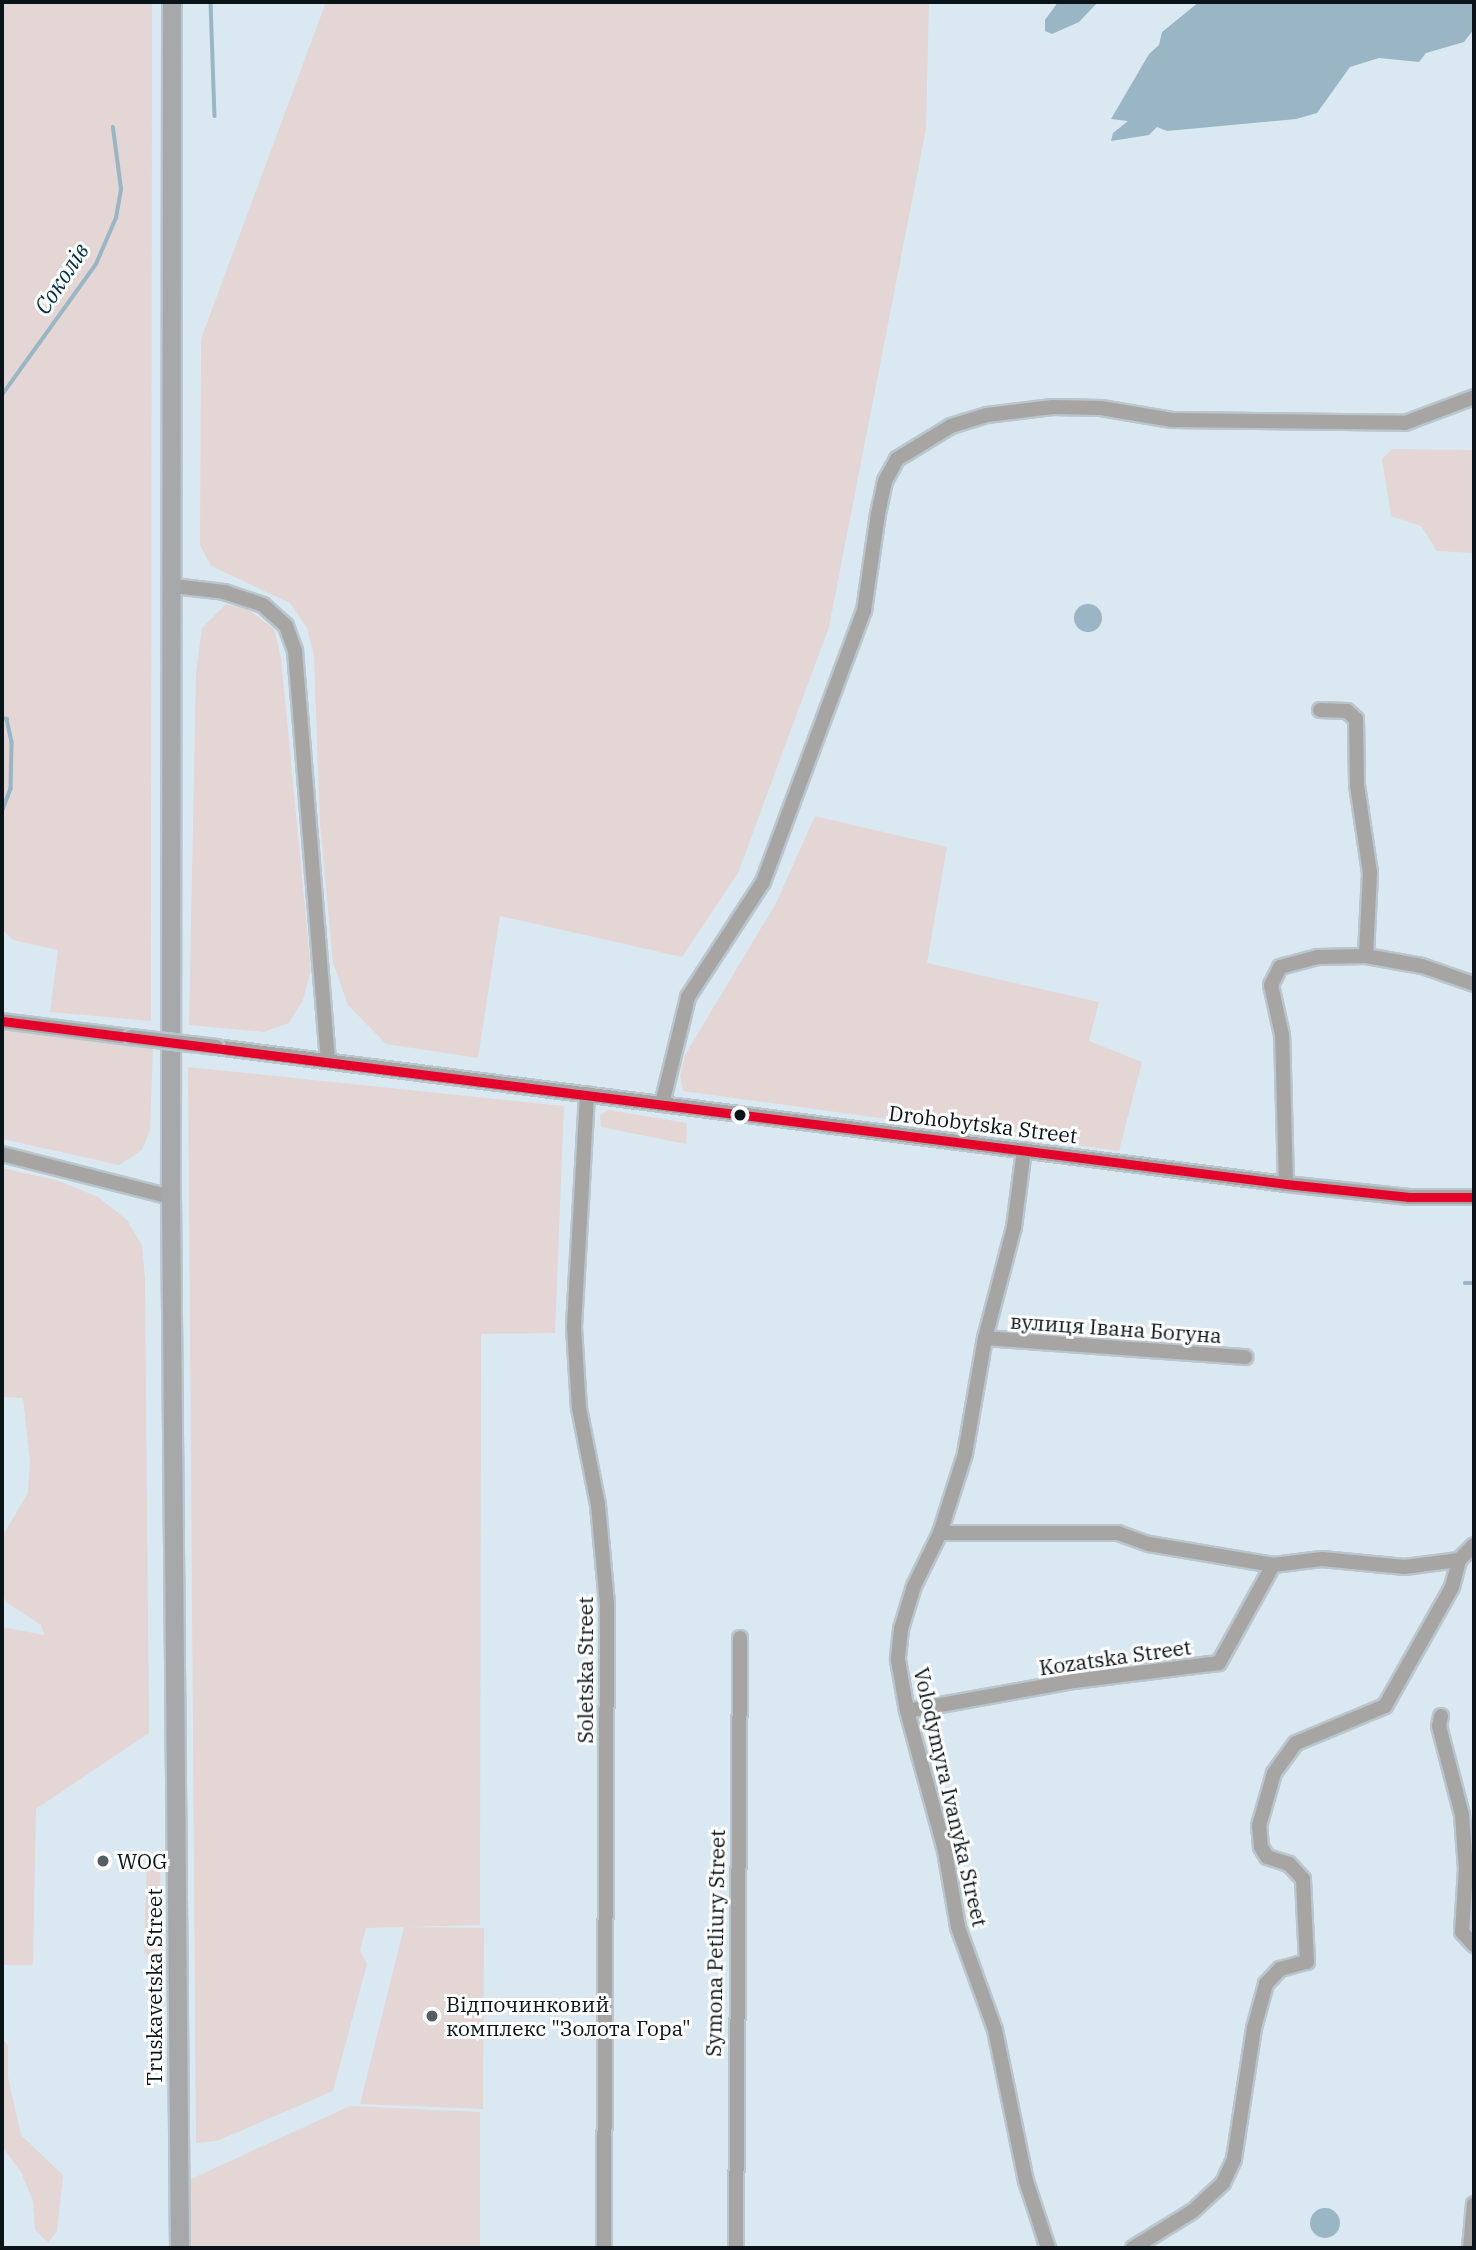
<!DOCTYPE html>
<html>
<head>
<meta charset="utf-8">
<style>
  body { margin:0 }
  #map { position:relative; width:1476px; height:2250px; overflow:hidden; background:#dae9f1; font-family:"IBM Plex Serif",serif }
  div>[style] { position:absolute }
  .green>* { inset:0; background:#e3d6d4 }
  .water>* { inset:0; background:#9ab5c4 }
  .round { border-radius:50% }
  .stream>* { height:3.5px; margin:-1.75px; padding:0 1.75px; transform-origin:1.75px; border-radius:1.75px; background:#9ab5c4 }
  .roads { filter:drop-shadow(2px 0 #bac6cd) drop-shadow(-2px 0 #bac6cd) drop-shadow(0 2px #bac6cd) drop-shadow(0 -2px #bac6cd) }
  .minor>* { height:14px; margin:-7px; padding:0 7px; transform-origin:7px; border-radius:7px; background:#a7a5a4 }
  .major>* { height:18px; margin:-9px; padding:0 9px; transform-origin:9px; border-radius:9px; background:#a7a8aa }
  .bridges { filter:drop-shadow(2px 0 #bac6cd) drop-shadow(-2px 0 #bac6cd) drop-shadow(0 2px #bac6cd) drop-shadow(0 -2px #bac6cd) }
  .minor-bridge>* { height:14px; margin:-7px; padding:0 7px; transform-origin:7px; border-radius:7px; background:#a7a5a4 }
  .bus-1>* { height:9px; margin:-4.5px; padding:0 4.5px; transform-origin:4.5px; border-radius:4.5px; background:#e4002b }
  .dots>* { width:19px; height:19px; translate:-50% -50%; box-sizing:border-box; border:4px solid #fff; border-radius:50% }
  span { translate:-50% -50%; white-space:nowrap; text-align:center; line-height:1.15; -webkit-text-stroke:6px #fff; paint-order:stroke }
  .street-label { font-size:21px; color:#091318 }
  .poi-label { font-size:21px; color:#091318 }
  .left { translate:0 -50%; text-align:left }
  .water-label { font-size:23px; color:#003043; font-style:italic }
  .frame { position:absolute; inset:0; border:4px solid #091318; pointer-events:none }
</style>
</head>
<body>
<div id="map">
  <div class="green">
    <div style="clip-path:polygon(2px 2px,152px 2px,151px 1021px,50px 1012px,58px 950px,13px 940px,2px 929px)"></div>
    <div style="clip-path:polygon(326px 2px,929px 2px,926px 129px,829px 627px,738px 873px,682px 957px,500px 916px,478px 1058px,386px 1044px,348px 1005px,333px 963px,320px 824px,314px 656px,307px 628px,290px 603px,211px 566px,200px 545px,201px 339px)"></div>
    <div style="clip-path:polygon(1392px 449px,1474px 450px,1474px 553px,1437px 551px,1421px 526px,1391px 516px,1382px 459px)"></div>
    <div style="clip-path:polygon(226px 604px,249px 610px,274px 629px,281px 658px,311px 970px,303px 1000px,289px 1023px,264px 1032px,189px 1025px,196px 672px,202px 628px)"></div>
    <div style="clip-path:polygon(815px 816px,947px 847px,927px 963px,1099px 1002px,1089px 1041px,1142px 1062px,1119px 1151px,683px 1091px,680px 1076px,685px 1055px,776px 903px)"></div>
    <div style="clip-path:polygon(2px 1029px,153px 1048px,150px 1131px,142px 1150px,119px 1165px,2px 1139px)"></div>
    <div style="clip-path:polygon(188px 1067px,564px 1106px,555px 1333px,481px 1334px,480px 1925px,366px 1928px,360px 1950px,367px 1964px,333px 2091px,217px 2141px,196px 2143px)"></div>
    <div style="clip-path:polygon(609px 1110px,687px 1123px,686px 1144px,601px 1127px,600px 1115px)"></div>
    <div style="clip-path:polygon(2px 1168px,56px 1180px,98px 1197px,127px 1220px,142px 1246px,145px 1278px,149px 1733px,36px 1809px,33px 1965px,2px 1965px,2px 1627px,44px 1635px,41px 1625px,6px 1602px,2px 1592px,2px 1537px,28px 1493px,30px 1461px,23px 1398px,2px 1397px)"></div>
    <div style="clip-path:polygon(147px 1858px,160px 1866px,162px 1946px,152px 1957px,144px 1953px)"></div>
    <div style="clip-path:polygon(404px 1927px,484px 1928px,483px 2109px,360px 2104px)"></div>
    <div style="clip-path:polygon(2px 2039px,8px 2045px,8px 2077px,21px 2135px,63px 2175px,57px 2231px,48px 2243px,35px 2230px,33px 2201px,21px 2172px,2px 2146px)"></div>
    <div style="clip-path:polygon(350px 2106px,480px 2112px,480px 2248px,186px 2248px,189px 2180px)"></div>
  </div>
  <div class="water">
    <div style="clip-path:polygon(1058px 2px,1098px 2px,1079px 22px,1052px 34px,1045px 31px,1045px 20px)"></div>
    <div style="clip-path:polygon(1199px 2px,1474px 2px,1474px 29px,1464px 42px,1426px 53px,1419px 62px,1379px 58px,1350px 67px,1317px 113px,1296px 119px,1167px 131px,1157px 127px,1149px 135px,1111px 141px,1113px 133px,1128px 121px,1111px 119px,1149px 54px,1159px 45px,1162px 32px)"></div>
    <div class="round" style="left:1074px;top:604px;width:28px;height:28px"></div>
    <div class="round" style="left:1310px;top:2208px;width:30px;height:30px"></div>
  </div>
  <div class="stream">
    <div style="left:211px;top:2px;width:114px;rotate:88deg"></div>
    <div style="left:2px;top:395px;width:161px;rotate:-54.3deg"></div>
    <div style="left:96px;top:264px;width:50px;rotate:-66.5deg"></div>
    <div style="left:116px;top:218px;width:29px;rotate:-80deg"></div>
    <div style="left:121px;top:189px;width:62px;rotate:-97.5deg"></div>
    <div style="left:2px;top:718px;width:5px;rotate:11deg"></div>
    <div style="left:7px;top:719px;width:24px;rotate:78deg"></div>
    <div style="left:12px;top:742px;width:47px;rotate:91.2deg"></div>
    <div style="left:11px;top:789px;width:25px;rotate:111deg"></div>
    <div style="left:1465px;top:1283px;width:9px"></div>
    <div style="left:1163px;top:2222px;width:12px;rotate:-35deg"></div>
    <div style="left:1035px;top:2230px;width:19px;rotate:74deg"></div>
  </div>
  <div class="roads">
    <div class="minor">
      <div style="left:174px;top:586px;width:50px;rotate:6.8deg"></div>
      <div style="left:224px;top:592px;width:41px;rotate:18.4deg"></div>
      <div style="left:263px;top:605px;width:31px;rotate:42deg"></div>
      <div style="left:286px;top:626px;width:27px;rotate:70deg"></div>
      <div style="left:295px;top:651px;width:410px;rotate:85.4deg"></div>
      <div style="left:1320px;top:710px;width:27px;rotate:2deg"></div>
      <div style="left:1347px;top:711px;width:12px;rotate:42deg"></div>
      <div style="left:1356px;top:719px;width:66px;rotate:89.1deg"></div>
      <div style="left:1357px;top:785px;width:89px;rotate:81.6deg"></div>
      <div style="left:1370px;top:873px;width:83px;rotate:92.8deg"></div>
      <div style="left:2px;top:1021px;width:130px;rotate:7.1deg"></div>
      <div style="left:216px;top:1047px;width:1079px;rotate:7.3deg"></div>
      <div style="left:1286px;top:1184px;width:124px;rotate:6deg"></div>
      <div style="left:1409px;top:1197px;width:65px"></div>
      <div style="left:587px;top:1094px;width:233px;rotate:93.2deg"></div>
      <div style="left:574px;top:1327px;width:81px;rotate:86.5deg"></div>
      <div style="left:579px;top:1408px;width:99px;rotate:78.9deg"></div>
      <div style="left:598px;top:1505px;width:99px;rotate:84.8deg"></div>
      <div style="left:607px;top:1604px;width:644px;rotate:90.27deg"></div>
      <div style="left:662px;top:1104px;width:110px;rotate:-76.3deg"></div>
      <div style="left:688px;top:997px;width:137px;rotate:-56.9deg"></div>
      <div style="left:763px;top:882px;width:289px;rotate:-69.6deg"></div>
      <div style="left:864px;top:611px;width:98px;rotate:-81.8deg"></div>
      <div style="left:878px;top:514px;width:34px;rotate:-78deg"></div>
      <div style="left:885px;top:481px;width:25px;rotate:-61deg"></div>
      <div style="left:897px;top:459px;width:63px;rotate:-31.4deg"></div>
      <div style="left:951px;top:426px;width:38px;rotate:-17deg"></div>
      <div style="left:987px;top:415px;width:66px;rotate:-6.9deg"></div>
      <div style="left:1053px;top:407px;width:48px;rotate:1.2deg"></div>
      <div style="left:1101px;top:408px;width:72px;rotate:9.6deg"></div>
      <div style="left:1172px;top:420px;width:233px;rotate:0.7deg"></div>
      <div style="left:1405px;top:423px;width:74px;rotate:-20.6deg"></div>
      <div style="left:1024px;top:1150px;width:78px;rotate:97.4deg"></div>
      <div style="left:1014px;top:1227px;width:115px;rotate:104.6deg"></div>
      <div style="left:985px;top:1338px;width:118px;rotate:99.8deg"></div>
      <div style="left:965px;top:1454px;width:83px;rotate:107.6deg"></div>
      <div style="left:940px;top:1533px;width:59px;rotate:116.1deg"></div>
      <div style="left:914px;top:1586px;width:45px;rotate:106.8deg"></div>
      <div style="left:901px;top:1629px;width:31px;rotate:96deg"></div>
      <div style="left:898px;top:1660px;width:52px;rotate:80deg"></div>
      <div style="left:907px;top:1711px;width:145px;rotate:74.8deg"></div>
      <div style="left:945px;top:1851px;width:77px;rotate:80.3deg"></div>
      <div style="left:958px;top:1927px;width:109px;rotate:70.2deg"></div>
      <div style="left:995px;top:2030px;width:154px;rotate:78.4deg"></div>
      <div style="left:1026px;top:2181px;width:71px;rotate:71.8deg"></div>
      <div style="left:2px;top:1154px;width:174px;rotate:14.3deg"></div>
      <div style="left:1286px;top:1184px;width:149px;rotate:-91.5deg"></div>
      <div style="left:1282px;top:1035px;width:51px;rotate:-102.4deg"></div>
      <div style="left:1271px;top:985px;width:20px;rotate:-63deg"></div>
      <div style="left:1280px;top:967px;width:39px;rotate:-15deg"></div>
      <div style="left:1318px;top:957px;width:48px;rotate:-1.2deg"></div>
      <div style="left:1366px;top:956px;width:57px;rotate:10.1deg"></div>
      <div style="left:1422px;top:966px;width:55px;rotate:19.1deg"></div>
      <div style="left:985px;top:1338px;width:261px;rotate:4.2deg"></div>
      <div style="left:940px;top:1533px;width:178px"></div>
      <div style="left:1118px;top:1533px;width:33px;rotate:20deg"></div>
      <div style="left:1149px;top:1544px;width:126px;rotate:9.6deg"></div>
      <div style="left:1273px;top:1565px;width:49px;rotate:-7deg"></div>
      <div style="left:1322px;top:1559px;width:83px;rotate:5.5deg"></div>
      <div style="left:1405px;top:1567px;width:54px;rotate:-7.4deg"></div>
      <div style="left:907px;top:1711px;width:170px;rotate:-10.2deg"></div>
      <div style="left:1074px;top:1681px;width:146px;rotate:-7.1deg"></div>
      <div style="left:1219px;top:1663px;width:112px;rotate:-61.1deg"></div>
      <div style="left:1441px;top:1716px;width:10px;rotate:101deg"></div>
      <div style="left:1439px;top:1726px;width:92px;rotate:75.5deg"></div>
      <div style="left:1462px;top:1815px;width:54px;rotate:85.8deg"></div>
      <div style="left:1466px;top:1869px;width:63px;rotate:93.6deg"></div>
      <div style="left:1462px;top:1932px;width:18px;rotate:47deg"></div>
      <div style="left:736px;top:2248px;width:610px;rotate:-89.62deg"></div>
      <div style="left:1133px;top:2248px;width:70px;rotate:-31.7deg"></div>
      <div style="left:1193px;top:2211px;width:41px;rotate:-43deg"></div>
      <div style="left:1223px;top:2183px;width:26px;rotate:-65deg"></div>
      <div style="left:1234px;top:2159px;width:133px;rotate:-81.3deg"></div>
      <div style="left:1254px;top:2028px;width:46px;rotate:-74.7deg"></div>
      <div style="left:1266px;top:1984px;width:21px;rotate:-47deg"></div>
      <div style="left:1280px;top:1969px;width:28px;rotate:-15deg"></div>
      <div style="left:1307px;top:1962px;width:83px;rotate:-92.8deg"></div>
      <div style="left:1303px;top:1879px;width:21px;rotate:-133deg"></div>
      <div style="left:1289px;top:1864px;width:23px;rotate:-162deg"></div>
      <div style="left:1267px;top:1857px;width:12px;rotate:-121deg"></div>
      <div style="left:1261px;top:1847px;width:21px;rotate:-95deg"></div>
      <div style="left:1259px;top:1826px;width:55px;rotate:-74.2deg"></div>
      <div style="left:1274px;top:1773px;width:37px;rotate:-54deg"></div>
      <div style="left:1296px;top:1743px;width:96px;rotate:-22.6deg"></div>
      <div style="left:1385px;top:1706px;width:137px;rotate:-60.6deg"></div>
      <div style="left:1452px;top:1587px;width:28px;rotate:-75deg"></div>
      <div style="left:1459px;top:1560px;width:21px;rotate:-45deg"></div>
      <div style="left:1470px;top:2248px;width:44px;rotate:-84.8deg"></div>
    </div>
    <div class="major">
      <div style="left:172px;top:2px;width:1195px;rotate:90.05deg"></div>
      <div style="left:171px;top:1197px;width:1051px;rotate:89.51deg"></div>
    </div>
  </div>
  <div class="bridges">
    <div class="minor-bridge">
      <div style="left:131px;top:1037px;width:86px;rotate:6.7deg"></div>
    </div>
  </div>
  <div class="bus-1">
    <div style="left:2px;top:1021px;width:1294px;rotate:7.23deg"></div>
    <div style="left:1286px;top:1184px;width:124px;rotate:6deg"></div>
    <div style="left:1409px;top:1197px;width:65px"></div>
  </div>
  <div class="dots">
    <div style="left:740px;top:1115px;background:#091318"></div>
    <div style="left:103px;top:1861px;background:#525e64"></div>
    <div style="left:432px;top:2016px;background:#525e64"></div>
  </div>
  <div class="street-label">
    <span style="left:983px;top:1124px;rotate:7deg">Drohobytska Street</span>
    <span style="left:1116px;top:1328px;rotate:4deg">вулиця Івана Богуна</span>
    <span style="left:1115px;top:1657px;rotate:-8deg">Kozatska Street</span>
    <span style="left:585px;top:1670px;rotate:-90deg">Soletska Street</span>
    <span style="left:951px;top:1797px;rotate:77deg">Volodymyra Ivanyka Street</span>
    <span style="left:715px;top:1943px;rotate:-89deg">Symona Petliury Street</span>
    <span style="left:154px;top:1987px;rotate:-90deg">Truskavetska Street</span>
  </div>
  <div class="poi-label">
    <span class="left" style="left:117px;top:1861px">WOG</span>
    <span class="left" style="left:446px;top:2016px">Відпочинковий<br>комплекс "Золота Гора"</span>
  </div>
  <div class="water-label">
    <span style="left:61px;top:278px;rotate:-57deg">Соколів</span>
  </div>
  <div class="frame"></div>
</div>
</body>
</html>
